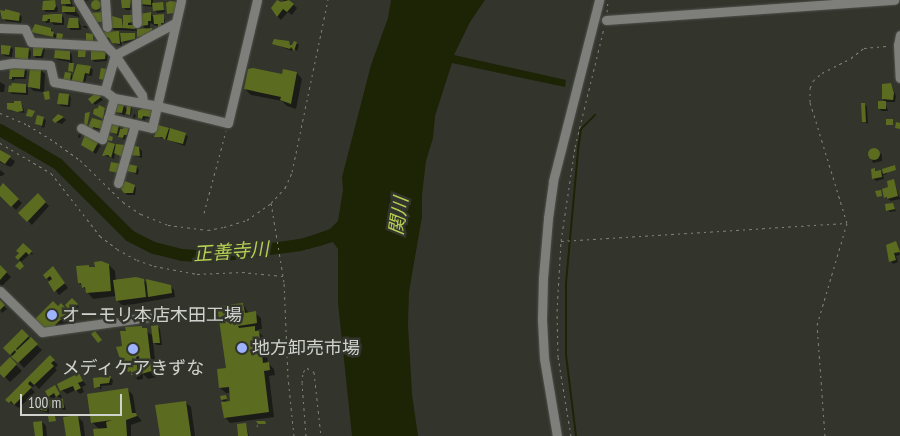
<!DOCTYPE html>
<meta charset="utf-8">
<style>
body{margin:0}
#map{position:relative;width:900px;height:436px;overflow:hidden;background:#33352d;font-family:"PT Sans Narrow","Noto Sans JP",sans-serif}
div>[style]{position:absolute}
.water>*{inset:0;background:#1d2305}
.shadow>*{inset:0;background:#0007}
.round{border-radius:50%}
.stream>*{height:2px;margin:-1px;padding:0 1px;transform-origin:1px;border-radius:1px;background:#1d2305}
.river>*{height:12px;margin:-6px;padding:0 6px;transform-origin:6px;border-radius:6px;background:#1d2305}
.building>*{inset:0;background:#5b6b20}
.path>*{height:1px;margin-top:-0.5px;transform-origin:0;background:repeating-linear-gradient(90deg,#80827b 0 2.5px,transparent 0 6.5px)}
.roads{filter:drop-shadow(0 0 1px #4f514a) drop-shadow(0 0 1px #4f514a)}
.minor>*{height:9px;margin:-4.5px;padding:0 4.5px;transform-origin:4.5px;border-radius:4.5px;background:#7e7f7b}
.dots>*{width:14px;height:14px;translate:-50% -50%;box-sizing:border-box;border:2px solid #33352d;border-radius:50%}
span{translate:-50% -50%;white-space:nowrap;text-align:center;line-height:1.15;-webkit-text-stroke:5px #33352d;paint-order:stroke}
.poi-label{font-size:18px;color:#d0d2cd}
.left{translate:0 -50%;text-align:left}
.water-label{font-size:19px;color:#b5d151;font-style:italic}
.scale{position:absolute;left:20px;top:394px;width:102px;height:22px;box-sizing:border-box;border:2px solid #d0d2cd;border-top:0;padding-left:6px;font-size:15px;line-height:18px;white-space:nowrap;color:#d0d2cd;-webkit-text-stroke:4px #33352d;paint-order:stroke}
</style>
<div id="map">
<div class="water">
<div style="clip-path:polygon(391px 0,485px 0,470px 22px,454px 55px,566px 80px,565px 87px,452px 63px,435px 116px,433px 138px,426px 161px,422px 195px,422px 217px,409px 292px,408px 325px,412px 394px,418px 436px,352px 436px,338px 303px,338px 249px,333px 242px,308px 249px,305px 238px,330px 229px,338px 221px,343px 190px,342px 177px,371px 65px,388px 18px)"></div>
</div>
<div class="shadow">
<div style="clip-path:polygon(54px 0,58px 9px,57px 12px,46px 12px,43px 9px)"></div>
<div style="clip-path:polygon(63px 0,71px 0,73px 8px,80px 17px,66px 14px,63px 11px,67px 8px)"></div>
<div style="clip-path:polygon(82px 0,89px 0,86px 1px,89px 8px,85px 7px,85px 1px)"></div>
<div style="clip-path:polygon(123px 0,134px 0,132px 10px,126px 10px,123px 7px)"></div>
<div style="clip-path:polygon(140px 0,153px 0,153px 4px,162px 3px,165px 12px,157px 13px,154px 7px,143px 6px)"></div>
<div style="clip-path:polygon(284px 0,289px 0,297px 8px,292px 15px,288px 12px,281px 20px,275px 14px)"></div>
<div class="round" style="left:92px;top:1px;width:10px;height:10px"></div>
<div style="clip-path:polygon(150px 13px,154px 18px,163px 15px,166px 25px,157px 26px,150px 23px,150px 30px,154px 32px,141px 39px,138px 31px,114px 30px,112px 28px,113px 18px,124px 20px,132px 16px,135px 24px,133px 25px,137px 30px,147px 30px,142px 25px)"></div>
<div style="clip-path:polygon(20px 15px,22px 17px,21px 23px,6px 21px,3px 18px)"></div>
<div style="clip-path:polygon(44px 16px,62px 16px,64px 18px,64px 25px,54px 25px,50px 21px,49px 23px,46px 23px)"></div>
<div style="clip-path:polygon(70px 19px,79px 21px,81px 26px,87px 26px,88px 29px,81px 26px,81px 30px,71px 30px,68px 27px)"></div>
<div style="clip-path:polygon(51px 29px,57px 37px,62px 35px,63px 40px,32px 31px)"></div>
<div style="clip-path:polygon(106px 33px,134px 34px,137px 42px,124px 43px,121px 40px,122px 46px,113px 43px,107px 38px)"></div>
<div style="clip-path:polygon(288px 42px,292px 46px,296px 43px,299px 45px,297px 51px,293px 48px,292px 51px,274px 44px)"></div>
<div style="clip-path:polygon(11px 47px,13px 49px,12px 57px,5px 56px,2px 54px)"></div>
<div style="clip-path:polygon(43px 47px,45px 49px,43px 58px,36px 58px,34px 55px)"></div>
<div style="clip-path:polygon(28px 49px,31px 52px,30px 62px,16px 57px)"></div>
<div style="clip-path:polygon(92px 50px,105px 51px,108px 54px,107px 61px,95px 62px,92px 60px)"></div>
<div style="clip-path:polygon(70px 52px,72px 55px,73px 72px,69px 71px,70px 62px,58px 60px,56px 58px)"></div>
<div style="clip-path:polygon(90px 67px,93px 70px,92px 76px,87px 75px,85px 84px,67px 83px,71px 74px,73px 79px)"></div>
<div style="clip-path:polygon(11px 68px,24px 69px,27px 71px,26px 79px,15px 79px,13px 81px,11px 79px)"></div>
<div style="clip-path:polygon(41px 70px,45px 74px,44px 92px,34px 91px,29px 87px)"></div>
<div style="clip-path:polygon(297px 73px,302px 79px,296px 109px,287px 106px,282px 101px,251px 95px,245px 89px,283px 75px)"></div>
<div style="clip-path:polygon(0 82px,5px 85px,4px 92px,0 92px)"></div>
<div style="clip-path:polygon(891px 84px,896px 96px,895px 102px,885px 102px,883px 99px)"></div>
<div style="clip-path:polygon(26px 85px,28px 88px,28px 95px,12px 94px,10px 92px,13px 87px)"></div>
<div style="clip-path:polygon(97px 93px,103px 100px,95px 105px,90px 99px)"></div>
<div style="clip-path:polygon(69px 95px,71px 98px,70px 107px,61px 106px,59px 103px)"></div>
<div style="clip-path:polygon(21px 102px,25px 113px,11px 111px,8px 108px)"></div>
<div style="clip-path:polygon(885px 102px,888px 111px,882px 111px,879px 109px)"></div>
<div style="clip-path:polygon(864px 104px,867px 107px,868px 124px,863px 121px)"></div>
<div style="clip-path:polygon(124px 106px,128px 110px,132px 107px,131px 115px,125px 112px,125px 115px,114px 112px)"></div>
<div style="clip-path:polygon(105px 109px,107px 111px,105px 120px,94px 114px)"></div>
<div style="clip-path:polygon(145px 110px,153px 119px,145px 118px,145px 121px,139px 118px)"></div>
<div style="clip-path:polygon(134px 114px,136px 115px,134px 121px,132px 120px)"></div>
<div style="clip-path:polygon(62px 116px,66px 120px,62px 124px,56px 122px)"></div>
<div style="clip-path:polygon(44px 118px,46px 121px,44px 128px,36px 124px)"></div>
<div style="clip-path:polygon(92px 120px,103px 131px,95px 129px,95px 133px,91px 132px)"></div>
<div style="clip-path:polygon(119px 126px,121px 130px,128px 128px,131px 130px,129px 137px,126px 137px,125px 140px,112px 132px)"></div>
<div style="clip-path:polygon(168px 129px,188px 136px,185px 146px,156px 136px)"></div>
<div style="clip-path:polygon(79px 133px,82px 134px,80px 138px,78px 137px)"></div>
<div style="clip-path:polygon(98px 142px,101px 145px,96px 154px,86px 147px)"></div>
<div style="clip-path:polygon(114px 145px,117px 147px,125px 159px,115px 153px,114px 159px,103px 155px)"></div>
<div style="clip-path:polygon(139px 148px,142px 151px,142px 158px,131px 154px)"></div>
<div style="clip-path:polygon(876px 150px,882px 155px,882px 161px,873px 163px,869px 151px)"></div>
<div style="clip-path:polygon(0 152px,15px 161px,13px 165px,10px 167px,0 162px)"></div>
<div style="clip-path:polygon(895px 166px,896px 170px,886px 172px,887px 174px,883px 175px,884px 179px,876px 181px,873px 178px,872px 170px,881px 171px,884px 174px,883px 170px)"></div>
<div style="clip-path:polygon(137px 167px,139px 170px,138px 175px,128px 170px)"></div>
<div style="clip-path:polygon(0 170px,5px 174px,2px 176px,0 176px)"></div>
<div style="clip-path:polygon(894px 181px,900px 199px,891px 201px,885px 197px)"></div>
<div style="clip-path:polygon(3px 185px,22px 203px,16px 210px,0 194px,0 188px)"></div>
<div style="clip-path:polygon(134px 186px,136px 188px,135px 195px,127px 195px,125px 192px)"></div>
<div style="clip-path:polygon(38px 195px,49px 206px,32px 225px,20px 213px)"></div>
<div style="clip-path:polygon(893px 204px,896px 211px,890px 212px,887px 210px)"></div>
<div style="clip-path:polygon(896px 243px,900px 255px,896px 256px,898px 262px,893px 264px,891px 261px)"></div>
<div style="clip-path:polygon(23px 245px,34px 255px,30px 254px,21px 262px,17px 257px)"></div>
<div style="clip-path:polygon(109px 265px,115px 271px,116px 281px,143px 280px,148px 284px,170px 286px,174px 290px,175px 297px,123px 306px,117px 300px,116px 296px,93px 299px,80px 283px,88px 266px,91px 268px)"></div>
<div style="clip-path:polygon(0 266px,11px 277px,2px 286px,0 284px)"></div>
<div style="clip-path:polygon(53px 268px,68px 288px,59px 295px,47px 278px)"></div>
<div style="clip-path:polygon(72px 300px,79px 307px,78px 309px,75px 306px,71px 310px,66px 306px)"></div>
<div style="clip-path:polygon(0 302px,7px 309px,2px 313px,0 310px)"></div>
<div style="clip-path:polygon(243px 304px,249px 314px,255px 313px,261px 318px,262px 329px,256px 330px,264px 337px,268px 363px,274px 369px,275px 375px,269px 376px,274px 417px,230px 423px,225px 417px,225px 403px,222px 400px,226px 396px,227px 402px,232px 402px,231px 393px,226px 393px,220px 388px,227px 369px)"></div>
<div style="clip-path:polygon(61px 305px,72px 317px,58px 333px,52px 334px)"></div>
<div style="clip-path:polygon(141px 327px,153px 336px,158px 327px,160px 329px,162px 345px,157px 345px,153px 342px,157px 377px,148px 379px,143px 374px,143px 379px,138px 380px,122px 361px,124px 347px)"></div>
<div style="clip-path:polygon(22px 331px,42px 350px,24px 368px,5px 348px)"></div>
<div style="clip-path:polygon(50px 357px,58px 365px,55px 368px,57px 370px,39px 389px,35px 385px,31px 388px,35px 392px,19px 408px,11px 403px,7px 400px)"></div>
<div style="clip-path:polygon(10px 359px,22px 371px,10px 382px,0 372px,0 369px)"></div>
<div style="clip-path:polygon(79px 375px,86px 385px,82px 387px,84px 392px,80px 394px,76px 390px,67px 394px,62px 390px)"></div>
<div style="clip-path:polygon(110px 378px,113px 380px,112px 385px,101px 386px,102px 389px,95px 387px,94px 379px)"></div>
<div style="clip-path:polygon(55px 387px,62px 397px,60px 398px,57px 396px,52px 399px,49px 396px)"></div>
<div style="clip-path:polygon(128px 390px,133px 395px,136px 414px,142px 421px,131px 425px,131px 436px,96px 436px,100px 430px,92px 422px)"></div>
<div style="clip-path:polygon(63px 400px,66px 410px,53px 409px,51px 406px)"></div>
<div style="clip-path:polygon(185px 402px,191px 407px,195px 436px,161px 436px)"></div>
<div style="clip-path:polygon(47px 403px,49px 405px,49px 413px,35px 409px,35px 404px)"></div>
<div style="clip-path:polygon(78px 417px,83px 422px,85px 436px,67px 436px)"></div>
<div style="clip-path:polygon(42px 422px,46px 426px,47px 436px,36px 436px)"></div>
<div style="clip-path:polygon(246px 425px,249px 436px,240px 436px)"></div>
</div>
<div class="stream">
<div style="left:576px;top:436px;width:82px;rotate:-97deg"></div>
<div style="left:566px;top:355px;width:72px;rotate:-90deg"></div>
<div style="left:566px;top:283px;width:134px;rotate:-84.8deg"></div>
<div style="left:578px;top:150px;width:21px;rotate:-82deg"></div>
<div style="left:581px;top:129px;width:20px;rotate:-45deg"></div>
</div>
<div class="river">
<div style="left:0;top:130px;width:67px;rotate:30.4deg"></div>
<div style="left:58px;top:164px;width:102px;rotate:45deg"></div>
<div style="left:130px;top:236px;width:27px;rotate:27deg"></div>
<div style="left:154px;top:248px;width:29px;rotate:14deg"></div>
<div style="left:182px;top:255px;width:29px;rotate:4deg"></div>
<div style="left:211px;top:257px;width:90px;rotate:-7.7deg"></div>
<div style="left:300px;top:245px;width:24px;rotate:-15deg"></div>
</div>
<div class="building">
<div style="clip-path:polygon(55px 0,56px 6px,54px 10px,42px 10px,43px 1px)"></div>
<div style="clip-path:polygon(61px 0,70px 0,71px 4px,61px 4px)"></div>
<div style="clip-path:polygon(121px 0,131px 0,130px 8px,122px 8px)"></div>
<div style="clip-path:polygon(139px 0,151px 0,151px 5px,139px 4px)"></div>
<div style="clip-path:polygon(277px 0,281px 2px,289px 0,294px 4px,287px 12px,283px 9px,277px 17px,271px 8px)"></div>
<div class="round" style="left:91px;top:0;width:10px;height:10px"></div>
<div style="clip-path:polygon(170px 1px,177px 2px,174px 13px,167px 14px,166px 3px)"></div>
<div style="clip-path:polygon(163px 2px,164px 10px,153px 11px,152px 3px)"></div>
<div style="clip-path:polygon(62px 6px,75px 7px,75px 12px,62px 12px)"></div>
<div style="clip-path:polygon(5px 9px,20px 13px,19px 21px,2px 19px,0 10px,5px 11px)"></div>
<div style="clip-path:polygon(104px 12px,105px 21px,101px 22px,97px 22px,89px 13px)"></div>
<div style="clip-path:polygon(151px 12px,151px 21px,148px 21px,148px 25px,141px 26px,140px 14px)"></div>
<div style="clip-path:polygon(54px 14px,62px 14px,62px 23px,50px 22px,50px 19px,48px 19px,47px 21px,42px 21px,43px 15px)"></div>
<div style="clip-path:polygon(164px 14px,164px 23px,161px 23px,162px 28px,158px 28px,158px 24px,154px 24px,153px 15px)"></div>
<div style="clip-path:polygon(123px 15px,133px 15px,133px 22px,128px 23px,128px 25px,135px 25px,135px 29px,123px 28px)"></div>
<div style="clip-path:polygon(112px 16px,122px 19px,123px 28px,110px 28px)"></div>
<div style="clip-path:polygon(69px 18px,78px 18px,79px 28px,67px 28px)"></div>
<div style="clip-path:polygon(35px 24px,51px 28px,51px 31px,54px 32px,53px 37px,31px 32px)"></div>
<div style="clip-path:polygon(152px 28px,152px 34px,137px 37px,137px 29px)"></div>
<div style="clip-path:polygon(119px 31px,120px 44px,112px 43px,109px 38px,105px 37px,104px 32px)"></div>
<div style="clip-path:polygon(57px 33px,63px 34px,62px 40px,56px 39px)"></div>
<div style="clip-path:polygon(86px 33px,93px 34px,93px 42px,86px 42px)"></div>
<div style="clip-path:polygon(120px 33px,135px 33px,135px 39px,121px 42px)"></div>
<div style="clip-path:polygon(274px 39px,289px 41px,290px 45px,292px 45px,294px 41px,297px 42px,294px 51px,291px 47px,290px 49px,272px 44px)"></div>
<div style="clip-path:polygon(1px 45px,11px 46px,9px 55px,1px 54px)"></div>
<div style="clip-path:polygon(33px 46px,44px 46px,41px 56px,33px 56px)"></div>
<div style="clip-path:polygon(15px 47px,29px 48px,28px 60px,15px 58px)"></div>
<div style="clip-path:polygon(91px 49px,106px 50px,105px 59px,91px 60px)"></div>
<div style="clip-path:polygon(55px 50px,70px 51px,70px 60px,54px 58px)"></div>
<div style="clip-path:polygon(78px 50px,86px 50px,85px 57px,78px 57px)"></div>
<div style="clip-path:polygon(69px 63px,74px 63px,73px 72px,68px 71px)"></div>
<div style="clip-path:polygon(77px 64px,91px 66px,89px 74px,85px 73px,83px 82px,71px 82px)"></div>
<div style="clip-path:polygon(10px 67px,25px 68px,24px 77px,12px 77px,12px 79px,9px 79px)"></div>
<div style="clip-path:polygon(30px 68px,41px 69px,40px 89px,28px 87px)"></div>
<div style="clip-path:polygon(101px 68px,107px 69px,105px 80px,99px 79px)"></div>
<div style="clip-path:polygon(253px 68px,282px 74px,283px 69px,297px 72px,291px 104px,280px 100px,281px 97px,244px 89px,248px 69px)"></div>
<div style="clip-path:polygon(65px 72px,71px 73px,70px 82px,63px 81px)"></div>
<div style="clip-path:polygon(12px 83px,26px 84px,26px 93px,8px 92px,9px 85px,11px 86px)"></div>
<div style="clip-path:polygon(891px 83px,894px 93px,893px 100px,882px 99px,882px 84px)"></div>
<div style="clip-path:polygon(49px 91px,50px 99px,45px 100px,43px 92px)"></div>
<div style="clip-path:polygon(97px 92px,101px 97px,92px 104px,88px 99px)"></div>
<div style="clip-path:polygon(59px 93px,69px 94px,68px 105px,57px 104px)"></div>
<div style="clip-path:polygon(14px 101px,21px 101px,23px 111px,17px 112px,7px 109px,7px 103px,14px 103px)"></div>
<div style="clip-path:polygon(878px 101px,886px 101px,886px 109px,878px 109px)"></div>
<div style="clip-path:polygon(115px 103px,124px 105px,122px 113px,113px 112px)"></div>
<div style="clip-path:polygon(861px 103px,865px 103px,866px 122px,862px 122px)"></div>
<div style="clip-path:polygon(127px 104px,131px 105px,130px 115px,126px 114px)"></div>
<div style="clip-path:polygon(99px 105px,105px 108px,103px 119px,93px 114px,94px 109px,98px 108px)"></div>
<div style="clip-path:polygon(144px 107px,152px 110px,150px 117px,143px 116px,142px 119px,138px 118px,138px 111px)"></div>
<div style="clip-path:polygon(28px 109px,35px 111px,32px 117px,26px 116px)"></div>
<div style="clip-path:polygon(90px 112px,87px 126px,84px 125px,85px 113px)"></div>
<div style="clip-path:polygon(58px 114px,64px 117px,55px 123px,52px 120px)"></div>
<div style="clip-path:polygon(37px 115px,44px 117px,42px 126px,35px 124px)"></div>
<div style="clip-path:polygon(92px 118px,103px 121px,101px 129px,93px 127px,92px 131px,87px 130px)"></div>
<div style="clip-path:polygon(886px 119px,893px 119px,893px 125px,886px 125px)"></div>
<div style="clip-path:polygon(896px 122px,900px 123px,900px 129px,895px 128px)"></div>
<div style="clip-path:polygon(110px 123px,119px 125px,117px 134px,109px 132px)"></div>
<div style="clip-path:polygon(158px 125px,169px 128px,165px 140px,162px 137px,154px 137px)"></div>
<div style="clip-path:polygon(124px 126px,129px 127px,127px 135px,124px 135px,123px 138px,118px 137px,120px 129px,123px 129px)"></div>
<div style="clip-path:polygon(170px 128px,186px 133px,183px 144px,167px 140px)"></div>
<div style="clip-path:polygon(85px 135px,99px 141px,93px 152px,81px 145px)"></div>
<div style="clip-path:polygon(108px 135px,113px 137px,112px 141px,106px 140px)"></div>
<div style="clip-path:polygon(108px 142px,115px 144px,111px 158px,108px 155px,102px 156px)"></div>
<div style="clip-path:polygon(116px 144px,125px 145px,122px 157px,114px 153px)"></div>
<div style="clip-path:polygon(131px 145px,139px 147px,140px 156px,129px 155px)"></div>
<div class="round" style="left:868px;top:148px;width:12px;height:12px"></div>
<div style="clip-path:polygon(0 150px,11px 156px,5px 164px,0 161px)"></div>
<div style="clip-path:polygon(111px 162px,121px 164px,118px 173px,109px 171px)"></div>
<div style="clip-path:polygon(128px 164px,137px 166px,136px 173px,126px 171px)"></div>
<div style="clip-path:polygon(895px 165px,896px 170px,883px 174px,882px 169px)"></div>
<div style="clip-path:polygon(875px 168px,875px 171px,881px 170px,882px 177px,872px 179px,871px 169px)"></div>
<div style="clip-path:polygon(894px 179px,898px 196px,887px 199px,887px 197px,884px 198px,882px 189px,888px 187px,887px 181px)"></div>
<div style="clip-path:polygon(125px 181px,135px 185px,133px 193px,124px 193px,121px 189px)"></div>
<div style="clip-path:polygon(3px 183px,19px 199px,11px 207px,0 196px,0 187px)"></div>
<div style="clip-path:polygon(881px 190px,882px 196px,877px 197px,875px 191px)"></div>
<div style="clip-path:polygon(38px 193px,46px 202px,27px 222px,18px 213px)"></div>
<div style="clip-path:polygon(893px 203px,895px 209px,886px 211px,885px 204px)"></div>
<div style="clip-path:polygon(896px 241px,900px 252px,894px 253px,896px 260px,889px 262px,886px 245px)"></div>
<div style="clip-path:polygon(23px 243px,32px 251px,29px 255px,26px 252px,18px 260px,15px 257px,19px 253px,16px 251px)"></div>
<div style="clip-path:polygon(20px 261px,24px 266px,20px 270px,15px 266px)"></div>
<div style="clip-path:polygon(101px 261px,109px 264px,111px 291px,86px 293px,85px 287px,82px 288px,81px 283px,78px 283px,76px 266px,89px 265px,89px 267px,95px 267px,94px 262px)"></div>
<div style="clip-path:polygon(0 265px,7px 272px,0 280px)"></div>
<div style="clip-path:polygon(53px 266px,65px 283px,54px 292px,48px 282px,52px 279px,50px 276px,46px 279px,43px 275px)"></div>
<div style="clip-path:polygon(136px 277px,144px 279px,146px 297px,116px 301px,113px 280px)"></div>
<div style="clip-path:polygon(146px 279px,171px 285px,172px 293px,148px 297px)"></div>
<div style="clip-path:polygon(72px 298px,78px 304px,74px 308px,72px 305px,68px 309px,65px 305px)"></div>
<div style="clip-path:polygon(0 300px,5px 305px,0 310px)"></div>
<div style="clip-path:polygon(53px 301px,58px 306px,61px 303px,69px 312px,55px 325px,57px 327px,47px 331px,35px 319px)"></div>
<div style="clip-path:polygon(243px 303px,245px 313px,256px 311px,257px 323px,238px 326px,239px 328px,255px 326px,255px 331px,259px 331px,263px 363px,269px 362px,270px 370px,264px 371px,269px 412px,224px 418px,221px 402px,230px 401px,229px 387px,219px 388px,217px 369px,226px 368px,217px 306px)"></div>
<div style="clip-path:polygon(158px 325px,160px 343px,153px 343px,151px 326px)"></div>
<div style="clip-path:polygon(142px 326px,142px 328px,147px 328px,152px 371px,141px 374px,139px 356px,136px 357px,138px 374px,131px 375px,131px 371px,128px 372px,123px 362px,121px 362px,116px 347px,122px 346px,120px 331px,126px 331px,125px 327px)"></div>
<div style="clip-path:polygon(22px 329px,29px 336px,16px 349px,17px 350px,31px 337px,38px 344px,18px 363px,11px 357px,16px 352px,15px 350px,10px 355px,3px 348px)"></div>
<div style="clip-path:polygon(95px 331px,102px 340px,98px 343px,91px 334px)"></div>
<div style="clip-path:polygon(50px 355px,55px 360px,51px 363px,54px 366px,34px 385px,30px 381px,28px 384px,32px 387px,14px 405px,11px 401px,9px 403px,5px 400px)"></div>
<div style="clip-path:polygon(10px 357px,17px 364px,4px 378px,0 374px,0 367px)"></div>
<div style="clip-path:polygon(79px 373px,83px 381px,78px 383px,81px 388px,75px 391px,73px 386px,60px 391px,57px 384px)"></div>
<div style="clip-path:polygon(111px 376px,109px 383px,100px 384px,100px 387px,94px 388px,93px 378px)"></div>
<div style="clip-path:polygon(55px 385px,60px 394px,56px 397px,54px 393px,48px 397px,45px 391px)"></div>
<div style="clip-path:polygon(128px 388px,132px 413px,136px 413px,137px 416px,126px 420px,127px 436px,94px 436px,93px 429px,107px 428px,106px 422px,112px 420px,91px 423px,87px 394px)"></div>
<div style="clip-path:polygon(226px 395px,227px 399px,221px 400px,220px 396px)"></div>
<div style="clip-path:polygon(63px 399px,64px 408px,50px 407px,49px 400px)"></div>
<div style="clip-path:polygon(45px 401px,47px 411px,34px 409px,33px 402px)"></div>
<div style="clip-path:polygon(186px 401px,191px 436px,160px 436px,155px 405px)"></div>
<div style="clip-path:polygon(78px 415px,81px 436px,66px 436px,63px 417px)"></div>
<div style="clip-path:polygon(48px 416px,55px 416px,56px 421px,49px 422px)"></div>
<div style="clip-path:polygon(42px 421px,43px 436px,35px 436px,33px 422px)"></div>
<div style="clip-path:polygon(256px 421px,265px 421px,266px 424px,258px 424px,258px 427px,256px 427px,258px 424px)"></div>
<div style="clip-path:polygon(246px 423px,248px 436px,238px 436px,237px 424px)"></div>
</div>
<div class="path">
<div style="left:607px;top:12px;width:12px;rotate:-85deg"></div>
<div style="left:0;top:113px;width:30px;rotate:23deg"></div>
<div style="left:28px;top:125px;width:32px;rotate:32deg"></div>
<div style="left:55px;top:142px;width:31px;rotate:36deg"></div>
<div style="left:80px;top:160px;width:60px;rotate:44.3deg"></div>
<div style="left:123px;top:202px;width:22px;rotate:34deg"></div>
<div style="left:141px;top:214px;width:29px;rotate:22deg"></div>
<div style="left:168px;top:225px;width:40px;rotate:7.1deg"></div>
<div style="left:208px;top:230px;width:16px;rotate:-11deg"></div>
<div style="left:224px;top:227px;width:24px;rotate:-17deg"></div>
<div style="left:247px;top:220px;width:29px;rotate:-35deg"></div>
<div style="left:0;top:143px;width:59px;rotate:30.5deg"></div>
<div style="left:51px;top:173px;width:80px;rotate:52.1deg"></div>
<div style="left:100px;top:236px;width:21px;rotate:37deg"></div>
<div style="left:117px;top:249px;width:23px;rotate:29deg"></div>
<div style="left:137px;top:260px;width:18px;rotate:19deg"></div>
<div style="left:154px;top:266px;width:44px;rotate:10.5deg"></div>
<div style="left:197px;top:274px;width:45px;rotate:-2.5deg"></div>
<div style="left:242px;top:272px;width:41px;rotate:5.6deg"></div>
<div style="left:204px;top:213px;width:85px;rotate:-75deg"></div>
<div style="left:561px;top:241px;width:286px;rotate:-3.6deg"></div>
<div style="left:294px;top:436px;width:59px;rotate:-95.8deg"></div>
<div style="left:288px;top:377px;width:95px;rotate:-92.4deg"></div>
<div style="left:284px;top:282px;width:80px;rotate:-99.3deg"></div>
<div style="left:271px;top:203px;width:21px;rotate:-47deg"></div>
<div style="left:285px;top:188px;width:17px;rotate:-66deg"></div>
<div style="left:292px;top:172px;width:176px;rotate:-78.2deg"></div>
<div style="left:306px;top:436px;width:53px;rotate:-94.3deg"></div>
<div style="left:302px;top:383px;width:11px;rotate:-85deg"></div>
<div style="left:303px;top:372px;width:6px;rotate:-45deg"></div>
<div style="left:307px;top:368px;width:8px;rotate:30deg"></div>
<div style="left:314px;top:372px;width:64px;rotate:83.8deg"></div>
<div style="left:571px;top:436px;width:80px;rotate:-99.3deg"></div>
<div style="left:558px;top:357px;width:46px;rotate:-91.2deg"></div>
<div style="left:557px;top:311px;width:70px;rotate:-86.7deg"></div>
<div style="left:561px;top:241px;width:95px;rotate:-81.5deg"></div>
<div style="left:575px;top:147px;width:122px;rotate:-76.3deg"></div>
<div style="left:825px;top:436px;width:111px;rotate:-94.1deg"></div>
<div style="left:817px;top:325px;width:106px;rotate:-73.6deg"></div>
<div style="left:847px;top:223px;width:127px;rotate:-107deg"></div>
<div style="left:810px;top:102px;width:14px;rotate:-90deg"></div>
<div style="left:810px;top:88px;width:8px;rotate:-67deg"></div>
<div style="left:813px;top:81px;width:12px;rotate:-42deg"></div>
<div style="left:822px;top:73px;width:33px;rotate:-27deg"></div>
<div style="left:851px;top:58px;width:16px;rotate:-38deg"></div>
<div style="left:864px;top:48px;width:25px;rotate:-5deg"></div>
</div>
<div class="roads">
<div class="minor">
<div style="left:78px;top:0;width:54px;rotate:58.7deg"></div>
<div style="left:106px;top:46px;width:13px;rotate:45deg"></div>
<div style="left:115px;top:55px;width:37px;rotate:106deg"></div>
<div style="left:105px;top:91px;width:11px;rotate:38deg"></div>
<div style="left:114px;top:98px;width:45px;rotate:10.3deg"></div>
<div style="left:158px;top:106px;width:72px;rotate:13.7deg"></div>
<div style="left:228px;top:123px;width:126px;rotate:-76.7deg"></div>
<div style="left:105px;top:0;width:27px;rotate:86deg"></div>
<div style="left:136px;top:0;width:23px;rotate:88deg"></div>
<div style="left:606px;top:20px;width:289px;rotate:-4deg"></div>
<div style="left:0;top:28px;width:25px;rotate:2deg"></div>
<div style="left:25px;top:29px;width:14px;rotate:65deg"></div>
<div style="left:31px;top:42px;width:75px;rotate:3.1deg"></div>
<div style="left:900px;top:35px;width:10px;rotate:101deg"></div>
<div style="left:898px;top:45px;width:33px;rotate:87deg"></div>
<div style="left:0;top:65px;width:13px;rotate:-9deg"></div>
<div style="left:13px;top:63px;width:37px;rotate:3deg"></div>
<div style="left:50px;top:65px;width:17px;rotate:77deg"></div>
<div style="left:54px;top:82px;width:52px;rotate:10deg"></div>
<div style="left:143px;top:102px;width:7px;rotate:-98deg"></div>
<div style="left:142px;top:95px;width:48px;rotate:-124deg"></div>
<div style="left:115px;top:55px;width:68px;rotate:-28.1deg"></div>
<div style="left:108px;top:118px;width:45px;rotate:12.8deg"></div>
<div style="left:152px;top:128px;width:131px;rotate:-77.2deg"></div>
<div style="left:81px;top:128px;width:24px;rotate:28deg"></div>
<div style="left:102px;top:139px;width:43px;rotate:-73.7deg"></div>
<div style="left:118px;top:183px;width:61px;rotate:-73.9deg"></div>
<div style="left:0;top:291px;width:59px;rotate:44.3deg"></div>
<div style="left:42px;top:332px;width:108px;rotate:-8deg"></div>
<div style="left:557px;top:436px;width:79px;rotate:-99.5deg"></div>
<div style="left:544px;top:358px;width:39px;rotate:-93deg"></div>
<div style="left:542px;top:319px;width:41px;rotate:-88.6deg"></div>
<div style="left:543px;top:278px;width:60px;rotate:-85.2deg"></div>
<div style="left:548px;top:218px;width:37px;rotate:-82deg"></div>
<div style="left:553px;top:181px;width:187px;rotate:-75.7deg"></div>
</div>
</div>
<div class="dots">
<div style="left:52px;top:315px;background:#9db4fd"></div>
<div style="left:242px;top:348px;background:#9db4fd"></div>
<div style="left:133px;top:349px;background:#9db4fd"></div>
</div>
<div class="poi-label">
<span class="left" style="left:62px;top:315px">オーモリ本店木田工場</span>
<span class="left" style="left:252px;top:348px">地方卸売市場</span>
<span style="left:133px;top:368px">メディケアきずな</span>
</div>
<div class="water-label">
<span style="left:399px;top:216px;rotate:-82deg">関川</span>
<span style="left:231px;top:252px;rotate:-4deg">正善寺川</span>
</div>
<div class="scale">100 m</div>
</div>
